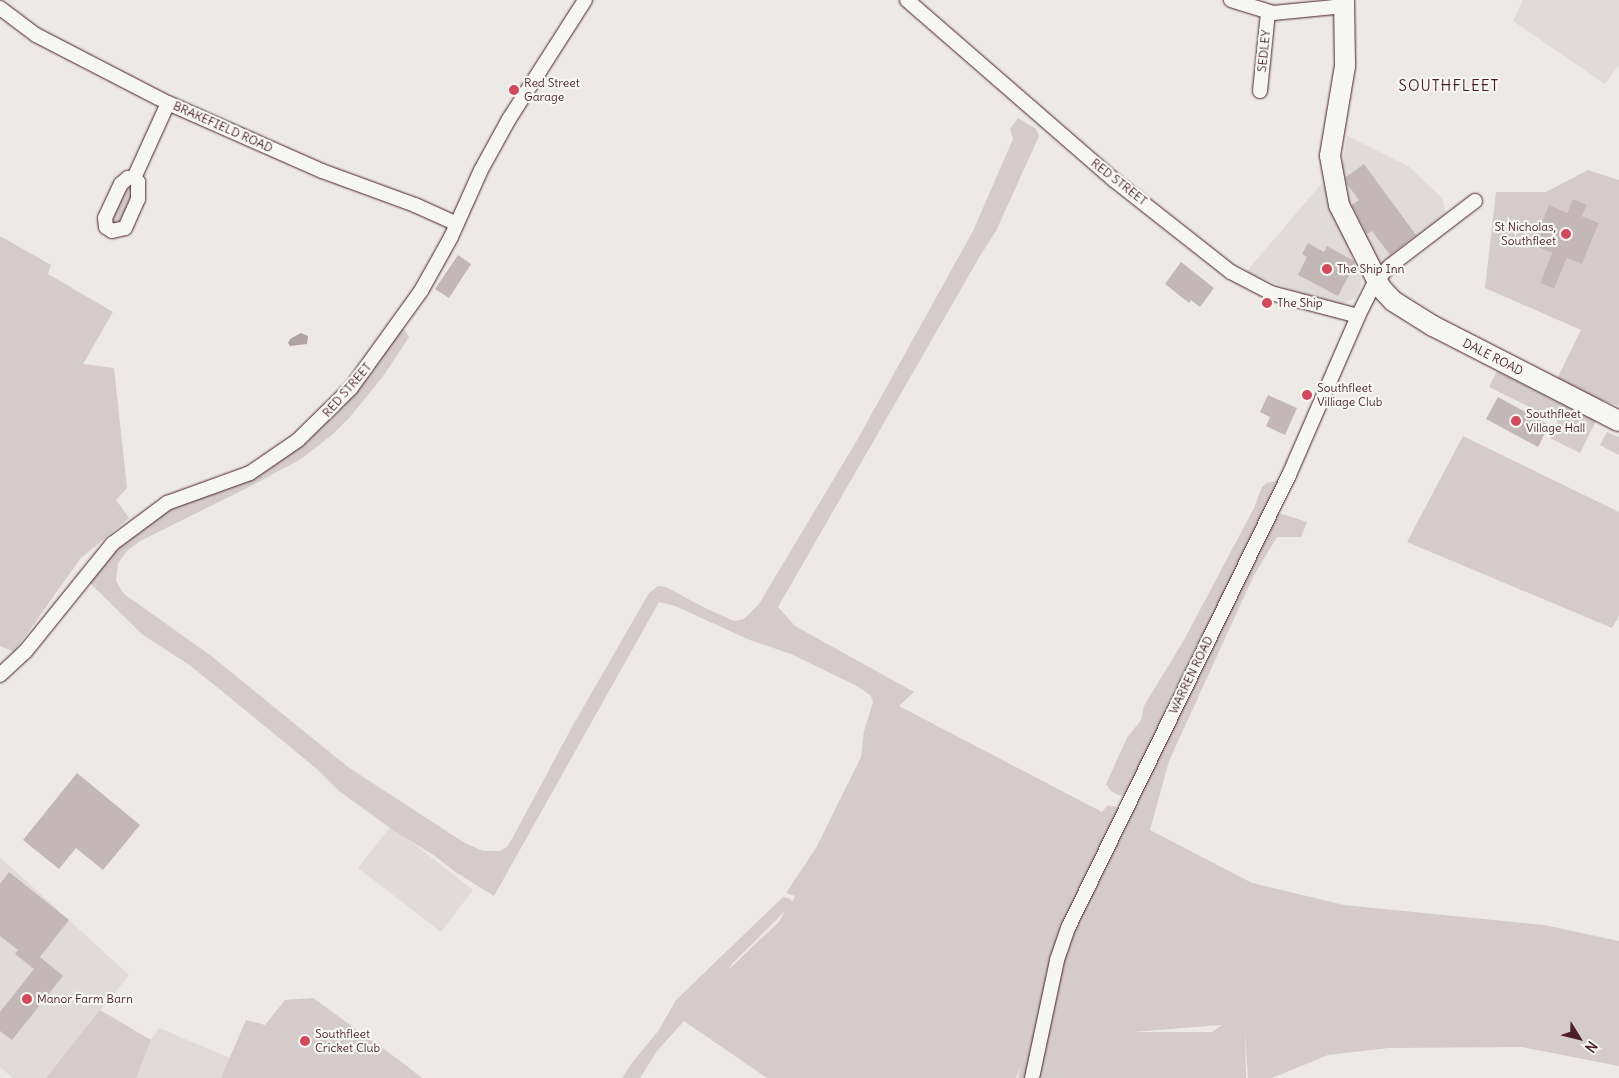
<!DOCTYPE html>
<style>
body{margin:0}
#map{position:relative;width:1619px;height:1078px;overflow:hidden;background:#ece9e6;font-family:Delius,sans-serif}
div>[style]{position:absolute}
.built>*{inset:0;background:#e0dad8}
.green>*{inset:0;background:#d4cbca}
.water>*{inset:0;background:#b1a2a3}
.building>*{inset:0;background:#c4b7b7}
.roads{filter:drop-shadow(0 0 1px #4a1f2b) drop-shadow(0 0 1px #4a1f2b)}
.street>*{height:14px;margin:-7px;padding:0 7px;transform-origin:7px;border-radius:7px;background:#f6f6f2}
.secondary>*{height:20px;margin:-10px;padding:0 10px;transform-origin:10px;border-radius:10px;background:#f6f6f2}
.dots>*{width:14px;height:14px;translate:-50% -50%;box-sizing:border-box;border:2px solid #f6f6f2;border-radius:50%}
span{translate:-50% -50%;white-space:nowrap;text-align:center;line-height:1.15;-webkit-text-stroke:4.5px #f6f6f2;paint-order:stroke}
.street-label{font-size:12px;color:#4a1f2b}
.poi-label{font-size:12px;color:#4a1f2b}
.left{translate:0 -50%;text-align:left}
.right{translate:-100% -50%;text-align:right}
.quarter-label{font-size:15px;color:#4a1f2b;letter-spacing:1px}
.north{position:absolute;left:1554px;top:1013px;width:50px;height:50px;-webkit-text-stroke:4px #f6f6f2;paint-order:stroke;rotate:126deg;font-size:14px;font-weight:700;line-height:20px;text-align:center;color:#4a1f2b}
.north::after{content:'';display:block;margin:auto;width:18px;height:22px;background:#4a1f2b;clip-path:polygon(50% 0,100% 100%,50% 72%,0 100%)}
</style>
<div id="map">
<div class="built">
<div style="clip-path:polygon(1523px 0,1619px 0,1619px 65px,1605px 84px,1513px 21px)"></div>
<div style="clip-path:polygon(1347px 136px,1408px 166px,1442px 198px,1446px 213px,1379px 267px,1347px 209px,1340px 179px)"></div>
<div style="clip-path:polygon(1323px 182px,1362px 281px,1357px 297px,1345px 303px,1332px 302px,1294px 291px,1246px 272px)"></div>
<div style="clip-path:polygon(391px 826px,473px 890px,441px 932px,358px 868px)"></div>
<div style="clip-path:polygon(0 857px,129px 975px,46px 1078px,13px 1078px,0 1067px)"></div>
<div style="clip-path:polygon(159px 1028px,230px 1058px,221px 1078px,136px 1078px,151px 1040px)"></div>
</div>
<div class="green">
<div style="clip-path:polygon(evenodd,1018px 118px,1036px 129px,1039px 136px,996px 231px,980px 256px,778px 607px,795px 626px,914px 692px,899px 706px,1102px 812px,1108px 805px,1120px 808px,1059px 941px,1028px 1078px,1018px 1078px,1021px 1065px,1016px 1078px,767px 1078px,684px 1021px,657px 1051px,640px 1078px,622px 1078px,631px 1064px,659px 1030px,676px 1000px,783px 897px,790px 899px,792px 902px,795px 896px,786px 893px,816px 848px,861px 757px,864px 731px,873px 702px,871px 696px,857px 686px,791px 654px,750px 640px,675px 606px,659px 602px,494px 896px,454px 871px,435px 856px,393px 830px,339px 791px,317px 769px,217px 687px,188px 664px,143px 635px,88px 581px,106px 552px,163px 509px,274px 461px,315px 432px,341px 409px,361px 386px,401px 328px,405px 330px,409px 337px,384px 375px,350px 417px,333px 434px,301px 459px,251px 486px,140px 541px,127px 551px,118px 563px,116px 581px,124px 594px,210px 655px,348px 767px,463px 842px,483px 851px,500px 851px,507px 847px,513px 837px,572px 727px,649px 593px,658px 586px,666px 587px,703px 607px,734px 621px,744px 619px,759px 604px,856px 442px,973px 231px,1013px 139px,1010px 129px,1018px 118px,785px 911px,779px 922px,728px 970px,732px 964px,785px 911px)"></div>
<div style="clip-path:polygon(evenodd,1588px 170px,1619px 180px,1619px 406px,1555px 383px,1581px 330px,1485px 288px,1496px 192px,1546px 192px,1588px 170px,1573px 199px,1587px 205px,1582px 216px,1599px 223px,1582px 264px,1567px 258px,1554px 289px,1540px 283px,1552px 253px,1533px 245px,1549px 206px,1567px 213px,1573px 199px)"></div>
<div style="clip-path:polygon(131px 184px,135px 192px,122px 222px,118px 225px,111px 224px,109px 217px,126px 185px)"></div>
<div style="clip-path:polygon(0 236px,51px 265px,48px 274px,113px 312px,83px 364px,114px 368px,127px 488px,116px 500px,129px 518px,80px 559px,14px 652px,0 646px)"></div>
<div style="clip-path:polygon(1497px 371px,1596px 421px,1580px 453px,1550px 438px,1558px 421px,1489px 387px)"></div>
<div style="clip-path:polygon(1607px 432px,1619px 437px,1619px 455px,1600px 445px)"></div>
<div style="clip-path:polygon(1463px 436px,1619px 512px,1619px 616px,1612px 628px,1407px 542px)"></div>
<div style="clip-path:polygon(1282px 479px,1125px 796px,1118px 795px,1110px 790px,1106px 784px,1127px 738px,1141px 720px,1144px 706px,1184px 640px,1254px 508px,1262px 487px,1267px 483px)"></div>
<div style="clip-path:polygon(evenodd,1276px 512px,1307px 522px,1301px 537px,1277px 537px,1253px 577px,1169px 761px,1150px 830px,1252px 883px,1344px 905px,1544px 925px,1619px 941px,1619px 1066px,1522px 1047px,1388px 1048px,1328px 1055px,1272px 1078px,1248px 1078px,1245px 1032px,1246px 1078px,1036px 1078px,1062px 953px,1276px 512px,1222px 1025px,1212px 1032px,1132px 1032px,1221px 1025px,1222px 1025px)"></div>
<div style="clip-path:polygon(313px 998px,399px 1060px,422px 1078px,221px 1078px,246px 1020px,265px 1025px,285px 1000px)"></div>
<div style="clip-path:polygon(100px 1010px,151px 1040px,136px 1078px,46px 1078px)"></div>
</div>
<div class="water">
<div style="clip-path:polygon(301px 333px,308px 336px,307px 344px,290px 346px,288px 343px,290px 339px)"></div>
</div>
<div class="building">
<div style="clip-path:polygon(1364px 164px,1416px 235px,1390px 255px,1372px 231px,1367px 234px,1352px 205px,1359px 200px,1347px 184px,1346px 177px)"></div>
<div style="clip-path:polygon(1573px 199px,1587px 205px,1582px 216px,1599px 223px,1582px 264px,1567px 258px,1554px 289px,1540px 283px,1552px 253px,1533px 245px,1549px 205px,1567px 213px)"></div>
<div style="clip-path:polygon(1308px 243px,1324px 252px,1327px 246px,1354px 261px,1355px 264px,1338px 296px,1298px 275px,1307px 257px,1302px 254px)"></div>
<div style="clip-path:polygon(458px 255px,471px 264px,449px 298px,435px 289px)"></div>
<div style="clip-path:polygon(1181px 262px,1214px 288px,1200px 307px,1191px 300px,1189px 303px,1165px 284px)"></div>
<div style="clip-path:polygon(1268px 395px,1297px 408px,1285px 435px,1266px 426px,1270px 417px,1260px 412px)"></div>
<div style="clip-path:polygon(1498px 397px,1549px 425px,1538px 447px,1486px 419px)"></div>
<div style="clip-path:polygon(77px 773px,140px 825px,103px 870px,76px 848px,59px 869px,23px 840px)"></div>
<div style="clip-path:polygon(9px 872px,69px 920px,40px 957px,63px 976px,12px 1040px,0 1031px,0 1012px,34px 969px,15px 954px,18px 950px,0 936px,0 884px)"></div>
</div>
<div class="roads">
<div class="street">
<div style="left:907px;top:0;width:274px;rotate:41deg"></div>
<div style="left:1114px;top:180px;width:149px;rotate:38.2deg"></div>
<div style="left:1231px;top:272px;width:45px;rotate:27.7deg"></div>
<div style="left:1271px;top:293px;width:90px;rotate:14.8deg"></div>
<div style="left:1231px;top:0;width:44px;rotate:17.2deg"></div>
<div style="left:1273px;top:13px;width:72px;rotate:-5.6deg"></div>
<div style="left:0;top:8px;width:45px;rotate:36.9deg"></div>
<div style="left:36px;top:35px;width:148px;rotate:27.3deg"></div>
<div style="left:168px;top:103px;width:168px;rotate:23.8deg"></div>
<div style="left:322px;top:171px;width:99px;rotate:20.1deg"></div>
<div style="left:415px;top:205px;width:46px;rotate:24.3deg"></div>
<div style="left:1260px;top:91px;width:79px;rotate:-84.2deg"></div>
<div style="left:128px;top:178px;width:6px"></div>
<div style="left:134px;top:178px;width:6px;rotate:45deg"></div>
<div style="left:138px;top:182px;width:17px;rotate:90deg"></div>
<div style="left:138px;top:199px;width:32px;rotate:114deg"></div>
<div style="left:125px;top:228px;width:13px;rotate:167deg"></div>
<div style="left:112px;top:231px;width:7px;rotate:-146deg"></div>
<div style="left:106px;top:227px;width:9px;rotate:-96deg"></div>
<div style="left:105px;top:218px;width:38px;rotate:-65deg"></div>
<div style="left:121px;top:184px;width:9px;rotate:-41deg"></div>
<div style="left:134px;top:178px;width:82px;rotate:-65.6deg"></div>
<div style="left:0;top:675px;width:34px;rotate:-43deg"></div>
<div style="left:25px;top:652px;width:139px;rotate:-51.1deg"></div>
<div style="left:112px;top:544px;width:69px;rotate:-36.7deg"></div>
<div style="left:167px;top:503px;width:88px;rotate:-19.9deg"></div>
<div style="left:250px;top:473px;width:58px;rotate:-34.5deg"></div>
<div style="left:298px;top:440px;width:74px;rotate:-44.5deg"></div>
<div style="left:351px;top:388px;width:120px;rotate:-54.2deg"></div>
<div style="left:421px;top:291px;width:62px;rotate:-60.9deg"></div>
<div style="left:451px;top:237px;width:73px;rotate:-65.9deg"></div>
<div style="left:481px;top:170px;width:58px;rotate:-61.2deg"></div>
<div style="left:509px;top:119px;width:141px;rotate:-57.4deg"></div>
<div style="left:1032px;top:1078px;width:121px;rotate:-78deg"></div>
<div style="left:1057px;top:960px;width:36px;rotate:-71deg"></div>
<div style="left:1069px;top:926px;width:502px;rotate:-64deg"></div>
<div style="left:1289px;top:475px;width:173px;rotate:-66.5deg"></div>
<div style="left:1358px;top:316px;width:40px;rotate:-63.4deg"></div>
<div style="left:1376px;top:280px;width:20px;rotate:-45deg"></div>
<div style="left:1390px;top:266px;width:107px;rotate:-37.4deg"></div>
</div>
<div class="secondary">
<div style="left:1344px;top:0;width:66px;rotate:89.1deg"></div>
<div style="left:1345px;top:66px;width:91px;rotate:99.5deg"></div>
<div style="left:1330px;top:156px;width:50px;rotate:79.6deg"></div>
<div style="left:1339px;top:205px;width:93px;rotate:63.2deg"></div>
<div style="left:1381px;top:288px;width:18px;rotate:47deg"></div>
<div style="left:1393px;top:301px;width:47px;rotate:32deg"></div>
<div style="left:1433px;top:326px;width:209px;rotate:27.1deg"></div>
</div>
</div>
<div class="dots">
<div style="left:514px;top:90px;background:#d1495b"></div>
<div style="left:1566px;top:234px;background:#d1495b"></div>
<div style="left:1327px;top:269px;background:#d1495b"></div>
<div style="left:1267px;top:303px;background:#d1495b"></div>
<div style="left:1307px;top:395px;background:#d1495b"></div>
<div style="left:1516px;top:421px;background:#d1495b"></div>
<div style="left:27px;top:999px;background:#d1495b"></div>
<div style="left:305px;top:1041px;background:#d1495b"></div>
</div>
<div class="street-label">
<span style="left:1264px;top:51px;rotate:-84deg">SEDLEY</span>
<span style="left:223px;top:127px;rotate:24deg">BRAKEFIELD ROAD</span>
<span style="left:1119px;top:182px;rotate:38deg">RED STREET</span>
<span style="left:1493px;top:357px;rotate:27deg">DALE ROAD</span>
<span style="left:347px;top:390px;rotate:-49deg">RED STREET</span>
<span style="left:1191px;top:675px;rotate:-64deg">WARREN ROAD</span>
</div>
<div class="poi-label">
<span class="left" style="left:524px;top:90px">Red Street<br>Garage</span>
<span class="right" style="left:1556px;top:234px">St Nicholas,<br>Southfleet</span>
<span class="left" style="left:1337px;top:269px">The Ship Inn</span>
<span class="left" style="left:1277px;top:303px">The Ship</span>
<span class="left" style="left:1317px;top:395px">Southfleet<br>Villiage Club</span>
<span class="left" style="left:1526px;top:421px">Southfleet<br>Village Hall</span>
<span class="left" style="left:37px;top:999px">Manor Farm Barn</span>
<span class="left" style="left:315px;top:1041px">Southfleet<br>Cricket Club</span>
</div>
<div class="quarter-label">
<span style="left:1449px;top:86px">SOUTHFLEET</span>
</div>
<div class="north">N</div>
</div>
